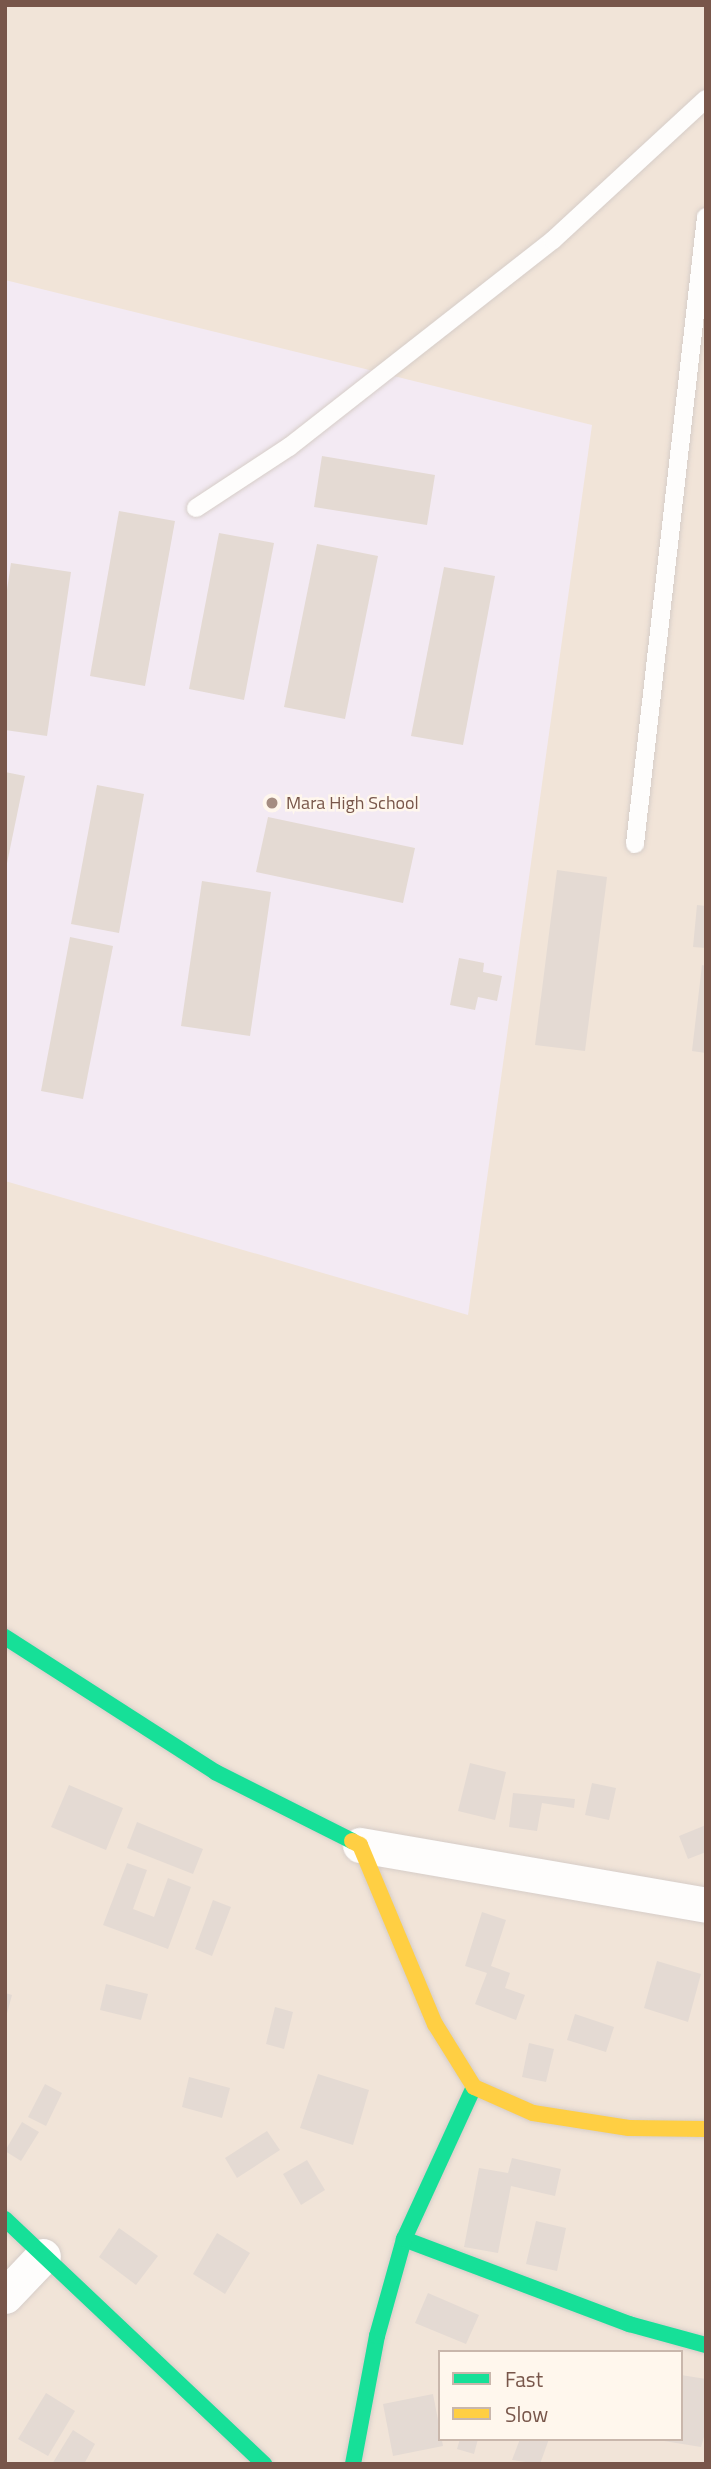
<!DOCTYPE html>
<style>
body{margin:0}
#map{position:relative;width:711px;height:2469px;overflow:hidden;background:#f8f2eb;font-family:"Titillium Web",sans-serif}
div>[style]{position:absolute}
.residential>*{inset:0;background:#f1e4d8}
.education>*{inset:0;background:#f3eaf3}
.building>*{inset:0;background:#e4dad3}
.roads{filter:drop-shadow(0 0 2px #d6cdc8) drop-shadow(0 0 2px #d6cdc8)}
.lane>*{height:18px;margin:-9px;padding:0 9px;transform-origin:9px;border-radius:9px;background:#fefdfc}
.street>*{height:35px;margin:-17.5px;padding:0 17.5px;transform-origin:17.5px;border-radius:17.5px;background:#fefdfc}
.fast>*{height:16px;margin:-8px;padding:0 8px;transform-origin:8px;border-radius:8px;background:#16e098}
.slow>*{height:16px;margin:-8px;padding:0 8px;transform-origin:8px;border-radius:8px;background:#ffcf43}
.dots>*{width:19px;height:19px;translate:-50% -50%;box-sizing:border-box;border:4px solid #fff7ed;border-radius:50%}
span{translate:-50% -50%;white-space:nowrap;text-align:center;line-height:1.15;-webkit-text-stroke:5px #fff7ed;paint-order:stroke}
.poi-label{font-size:18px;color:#78564a}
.left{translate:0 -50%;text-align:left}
.frame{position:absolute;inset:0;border:7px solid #78564a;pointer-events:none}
.legend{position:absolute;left:438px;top:2350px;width:245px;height:91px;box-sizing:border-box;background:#fff7ed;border:2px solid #c9b7ac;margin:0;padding:9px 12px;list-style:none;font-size:21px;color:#78564a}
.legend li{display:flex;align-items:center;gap:14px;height:35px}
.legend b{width:35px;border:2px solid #c9b7ac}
</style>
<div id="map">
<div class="residential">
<div style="clip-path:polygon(evenodd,5px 5px,706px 5px,706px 2464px,5px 2464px,5px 5px,440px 2352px,681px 2352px,681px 2439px,440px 2439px,440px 2352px)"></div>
</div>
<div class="education">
<div style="clip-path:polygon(5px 280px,592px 425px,468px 1315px,5px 1181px)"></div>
</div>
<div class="building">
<div style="clip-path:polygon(322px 456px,435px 475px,427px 525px,314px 507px)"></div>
<div style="clip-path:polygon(119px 511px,175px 521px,145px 686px,90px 676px)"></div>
<div style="clip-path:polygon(219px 533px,274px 543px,244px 700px,189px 689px)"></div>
<div style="clip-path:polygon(317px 544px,378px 556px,345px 719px,284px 707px)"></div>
<div style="clip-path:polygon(11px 563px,71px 572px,47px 736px,5px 730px,5px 603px)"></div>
<div style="clip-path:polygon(444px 567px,495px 576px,463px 745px,411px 736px)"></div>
<div style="clip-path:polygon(5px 772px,25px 776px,6px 868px,5px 867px)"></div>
<div style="clip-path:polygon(97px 785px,144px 794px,119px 933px,71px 924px)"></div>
<div style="clip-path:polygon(268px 817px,415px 848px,403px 903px,256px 872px)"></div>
<div style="clip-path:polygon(557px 870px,607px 877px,585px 1051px,535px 1045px)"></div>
<div style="clip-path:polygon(202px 881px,271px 892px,250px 1036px,181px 1026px)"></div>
<div style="clip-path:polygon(697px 905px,706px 906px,706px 948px,693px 947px)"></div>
<div style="clip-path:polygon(70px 937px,113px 946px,83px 1099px,41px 1091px)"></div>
<div style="clip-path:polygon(459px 958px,484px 963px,483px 972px,502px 976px,497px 1001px,478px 997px,475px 1010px,450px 1005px)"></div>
<div style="clip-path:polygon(702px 965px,706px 966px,706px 1053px,692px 1051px)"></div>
<div style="clip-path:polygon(470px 1763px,506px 1772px,495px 1820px,458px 1811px)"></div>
<div style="clip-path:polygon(592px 1783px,616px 1788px,609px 1820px,585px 1815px)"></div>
<div style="clip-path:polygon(69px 1785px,123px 1808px,106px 1850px,51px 1827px)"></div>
<div style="clip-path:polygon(513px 1793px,575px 1799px,574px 1808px,542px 1803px,537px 1831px,509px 1827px)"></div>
<div style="clip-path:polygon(137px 1822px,203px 1849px,193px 1874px,127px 1848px)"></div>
<div style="clip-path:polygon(706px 1825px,706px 1852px,688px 1859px,679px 1836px)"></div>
<div style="clip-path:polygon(127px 1863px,147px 1870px,133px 1909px,154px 1917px,168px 1878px,191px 1887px,168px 1949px,103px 1925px)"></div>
<div style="clip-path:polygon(213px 1900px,231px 1907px,212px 1956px,195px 1949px)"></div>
<div style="clip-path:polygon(482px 1912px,506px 1920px,491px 1966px,510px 1973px,505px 1988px,525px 1995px,516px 2020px,475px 2004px,487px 1973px,465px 1966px)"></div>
<div style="clip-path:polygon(657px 1961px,701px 1974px,688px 2022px,644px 2008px)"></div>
<div style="clip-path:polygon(106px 1984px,148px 1994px,141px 2020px,100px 2010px)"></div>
<div style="clip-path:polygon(5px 1993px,12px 1995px,6px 2017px,5px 2017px)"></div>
<div style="clip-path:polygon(275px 2007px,293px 2012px,284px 2049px,266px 2044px)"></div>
<div style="clip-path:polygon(575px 2014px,614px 2027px,606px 2052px,567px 2040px)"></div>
<div style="clip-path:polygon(529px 2043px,554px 2049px,546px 2082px,522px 2077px)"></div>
<div style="clip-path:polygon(318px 2074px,369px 2090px,353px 2145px,300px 2128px)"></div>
<div style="clip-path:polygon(189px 2077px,230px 2088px,222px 2118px,182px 2107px)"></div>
<div style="clip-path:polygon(45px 2084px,62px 2093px,46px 2126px,28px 2117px)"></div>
<div style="clip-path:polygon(22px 2122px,39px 2132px,21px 2161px,5px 2151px)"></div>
<div style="clip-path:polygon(267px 2131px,280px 2150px,237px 2178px,225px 2158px)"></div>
<div style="clip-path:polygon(512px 2158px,561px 2169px,555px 2196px,511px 2186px,498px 2253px,464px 2247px,479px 2168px,508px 2173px)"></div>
<div style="clip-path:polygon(307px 2160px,325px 2190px,301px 2205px,283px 2174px)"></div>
<div style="clip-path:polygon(536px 2221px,566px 2228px,557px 2271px,526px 2264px)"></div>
<div style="clip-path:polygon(119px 2228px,158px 2256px,136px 2285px,99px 2257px)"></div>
<div style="clip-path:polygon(217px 2233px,250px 2253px,225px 2294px,193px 2274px)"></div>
<div style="clip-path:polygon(428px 2293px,479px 2315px,466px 2344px,415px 2323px)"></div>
<div style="clip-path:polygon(681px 2375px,706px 2379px,706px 2430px,701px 2447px,664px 2441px,681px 2439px)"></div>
<div style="clip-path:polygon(46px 2393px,75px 2411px,48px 2456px,18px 2439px)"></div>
<div style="clip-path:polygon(433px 2394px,443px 2446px,393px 2456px,383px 2404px)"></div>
<div style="clip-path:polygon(73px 2430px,95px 2444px,84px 2464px,52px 2464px)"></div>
<div style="clip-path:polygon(460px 2439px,478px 2439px,474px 2454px,457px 2449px)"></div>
<div style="clip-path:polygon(520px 2439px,549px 2439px,540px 2464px,512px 2460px)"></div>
</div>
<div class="roads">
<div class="lane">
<div style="left:196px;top:508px;width:111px;rotate:-33.3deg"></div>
<div style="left:289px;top:447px;width:335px;rotate:-38.1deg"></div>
<div style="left:553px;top:240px;width:208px;rotate:-42.7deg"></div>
<div style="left:635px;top:844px;width:631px;rotate:-83.54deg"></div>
</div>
<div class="street">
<div style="left:360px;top:1845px;width:351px;rotate:9.8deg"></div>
<div style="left:5px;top:2296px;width:55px;rotate:-46.5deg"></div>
</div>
<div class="fast">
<div style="left:5px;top:1637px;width:250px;rotate:32.7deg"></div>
<div style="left:215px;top:1772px;width:153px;rotate:26.7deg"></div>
<div style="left:5px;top:2219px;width:357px;rotate:43.4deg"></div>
<div style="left:404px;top:2239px;width:241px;rotate:20.7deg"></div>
<div style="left:629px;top:2324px;width:80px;rotate:15.3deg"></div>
<div style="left:353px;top:2464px;width:130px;rotate:-79.4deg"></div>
<div style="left:377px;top:2336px;width:101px;rotate:-74.4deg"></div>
<div style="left:404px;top:2239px;width:167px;rotate:-65.3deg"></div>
</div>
<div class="slow">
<div style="left:352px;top:1841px;width:9px;rotate:27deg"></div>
<div style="left:360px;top:1845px;width:194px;rotate:67.3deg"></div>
<div style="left:435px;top:2024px;width:74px;rotate:58.2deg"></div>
<div style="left:474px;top:2087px;width:64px;rotate:23.8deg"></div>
<div style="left:533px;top:2113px;width:97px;rotate:8.9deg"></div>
<div style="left:629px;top:2128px;width:77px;rotate:0.7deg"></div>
</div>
</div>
<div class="dots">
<div style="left:272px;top:803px;background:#a58d82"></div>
</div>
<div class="poi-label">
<span class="left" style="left:286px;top:803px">Mara High School</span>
</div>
<div class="frame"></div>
<ul class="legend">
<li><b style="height:9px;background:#16e098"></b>Fast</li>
<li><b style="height:9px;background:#ffcf43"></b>Slow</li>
</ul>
</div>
